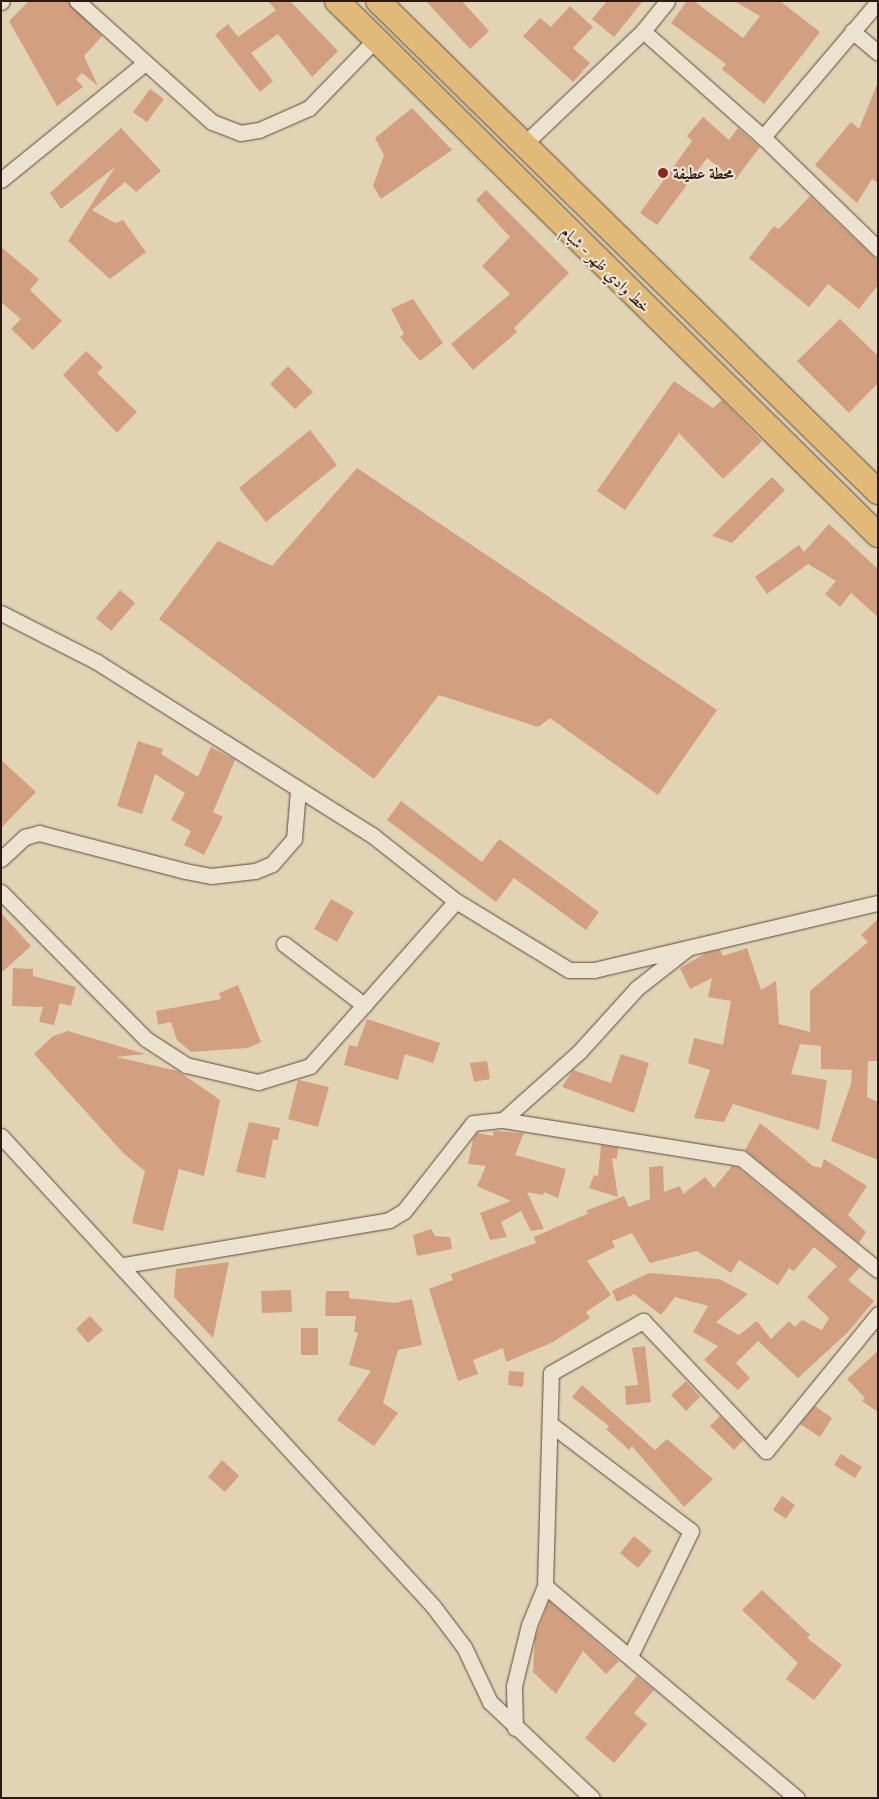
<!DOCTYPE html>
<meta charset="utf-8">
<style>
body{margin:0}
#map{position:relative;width:879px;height:1799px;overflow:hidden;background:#e2d3b5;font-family:"Gentium Book Plus",Amiri,serif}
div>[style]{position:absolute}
.building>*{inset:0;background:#d29f80}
.roads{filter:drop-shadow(0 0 1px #5a483a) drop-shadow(0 0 1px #5a483a)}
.minor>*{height:15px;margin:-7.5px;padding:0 7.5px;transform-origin:7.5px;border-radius:7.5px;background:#ece2cf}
.primary>*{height:24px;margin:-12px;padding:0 12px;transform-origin:12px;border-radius:12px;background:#e1ba7a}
.dots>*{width:14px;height:14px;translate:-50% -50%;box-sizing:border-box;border:2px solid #ece2cf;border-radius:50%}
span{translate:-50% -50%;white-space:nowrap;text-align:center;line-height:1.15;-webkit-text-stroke:4.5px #ece2cf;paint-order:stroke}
.poi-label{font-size:16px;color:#2d1911;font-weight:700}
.left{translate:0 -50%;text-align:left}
.street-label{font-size:16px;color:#2d1911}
.frame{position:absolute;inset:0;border:2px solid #2d1911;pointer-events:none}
</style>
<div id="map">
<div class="building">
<div style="clip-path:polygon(29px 1px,68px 1px,102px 36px,84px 56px,98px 86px,82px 73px,76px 79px,83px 87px,57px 106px,9px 21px)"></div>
<div style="clip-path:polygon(268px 1px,290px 1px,338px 51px,312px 77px,278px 34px,251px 53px,273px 81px,260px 92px,215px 35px,228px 24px,238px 37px,276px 10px)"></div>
<div style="clip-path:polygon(426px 1px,462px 1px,489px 31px,470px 49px)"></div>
<div style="clip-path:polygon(607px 1px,643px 1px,614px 37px,592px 19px)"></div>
<div style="clip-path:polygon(687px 1px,694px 1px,743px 38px,760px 16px,734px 1px,780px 1px,820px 32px,764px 104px,722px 69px,726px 64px,671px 23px)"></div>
<div style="clip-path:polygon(570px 6px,593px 27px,573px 48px,590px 63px,573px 82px,523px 36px,540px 18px,551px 27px)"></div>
<div style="clip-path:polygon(878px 82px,878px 183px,872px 179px,857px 203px,815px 165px,851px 122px,859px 129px)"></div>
<div style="clip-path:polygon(150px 89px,164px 99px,147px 122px,133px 112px)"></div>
<div style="clip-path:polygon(412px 108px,452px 150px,381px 199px,373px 186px,384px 155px,375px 138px)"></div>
<div style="clip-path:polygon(703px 117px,729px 140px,738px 128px,760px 147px,735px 180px,707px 158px,657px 225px,640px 213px,692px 141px,687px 136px)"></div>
<div style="clip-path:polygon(121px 128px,161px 171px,136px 192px,125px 182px,92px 210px,115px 223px,123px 220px,146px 252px,110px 279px,68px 241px,115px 167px,61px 209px,50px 193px)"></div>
<div style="clip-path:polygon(486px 190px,569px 273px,514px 328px,517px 332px,473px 370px,451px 344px,510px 294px,482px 266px,510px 237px,476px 200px)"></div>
<div style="clip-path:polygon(810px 196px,878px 261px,878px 285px,859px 309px,828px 284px,809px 307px,749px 258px,774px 226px,779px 229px)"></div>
<div style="clip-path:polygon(1px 247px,39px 279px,30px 290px,62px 321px,33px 350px,11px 329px,21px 319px,1px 302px)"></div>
<div style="clip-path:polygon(413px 299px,443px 343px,420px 361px,400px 337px,404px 334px,391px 309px)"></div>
<div style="clip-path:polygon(840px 319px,878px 356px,878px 383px,849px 413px,797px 361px)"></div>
<div style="clip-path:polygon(86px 351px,103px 367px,97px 373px,137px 412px,117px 433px,63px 375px)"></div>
<div style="clip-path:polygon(288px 366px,313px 392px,295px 409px,270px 384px)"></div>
<div style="clip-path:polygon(674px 381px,713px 408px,722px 400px,762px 441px,723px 479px,679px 433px,625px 510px,597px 491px)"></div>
<div style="clip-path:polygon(310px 430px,337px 465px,266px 522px,239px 488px)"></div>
<div style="clip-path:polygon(357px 468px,717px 710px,658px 795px,550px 718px,538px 727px,439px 695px,374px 779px,159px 619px,218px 541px,272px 566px)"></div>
<div style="clip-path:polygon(772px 477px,785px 490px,732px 543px,712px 536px)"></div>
<div style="clip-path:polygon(829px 524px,878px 569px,878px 617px,851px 593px,840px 607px,825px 594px,836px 581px,808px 564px,767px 594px,755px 577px,799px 545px,804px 552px)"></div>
<div style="clip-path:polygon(120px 590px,135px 603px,111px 631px,96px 618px)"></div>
<div style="clip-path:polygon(138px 741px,163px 749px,161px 754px,198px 777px,211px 747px,235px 760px,213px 812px,223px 817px,204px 855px,184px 845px,191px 831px,171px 820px,185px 793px,155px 774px,142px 814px,117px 806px)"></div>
<div style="clip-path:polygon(1px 760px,36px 792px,1px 828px)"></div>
<div style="clip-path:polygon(401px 801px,482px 862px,499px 839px,599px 912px,586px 930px,514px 878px,496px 902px,387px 820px)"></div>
<div style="clip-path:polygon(331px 899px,354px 912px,337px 942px,314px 929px)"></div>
<div style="clip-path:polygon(1px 913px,31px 946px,1px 973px)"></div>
<div style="clip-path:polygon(878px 919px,878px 1061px,868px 1061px,867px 1097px,878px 1102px,878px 1160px,831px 1141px,851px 1084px,852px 1070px,821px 1069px,821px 1046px,800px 1044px,791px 1074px,827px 1080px,819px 1130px,733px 1104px,724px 1122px,694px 1118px,710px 1070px,688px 1063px,694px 1038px,723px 1045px,731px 1001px,708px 997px,712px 978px,690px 989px,680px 968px,706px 953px,720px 950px,723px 956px,747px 948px,761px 990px,776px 981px,779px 1024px,810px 1032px,810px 991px,868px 942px,861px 935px)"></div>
<div style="clip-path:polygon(13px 968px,33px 969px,33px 976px,76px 987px,71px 1006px,60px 1003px,54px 1025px,39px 1022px,43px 1007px,12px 1006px)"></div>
<div style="clip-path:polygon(238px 985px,261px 1042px,248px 1048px,191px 1052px,177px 1040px,171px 1022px,158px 1025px,156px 1011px,221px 999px,219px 993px)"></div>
<div style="clip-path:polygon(367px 1019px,440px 1043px,433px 1063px,405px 1054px,398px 1080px,344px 1065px,349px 1045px,357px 1047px)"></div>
<div style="clip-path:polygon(68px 1031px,145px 1054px,116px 1057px,178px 1071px,220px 1100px,204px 1176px,179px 1169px,163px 1231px,132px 1223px,145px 1171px,124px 1154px,34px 1054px,53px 1036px)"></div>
<div style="clip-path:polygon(621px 1054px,649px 1063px,634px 1113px,562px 1087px,573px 1070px,611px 1083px)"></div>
<div style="clip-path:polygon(487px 1061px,490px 1079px,474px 1082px,470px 1063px)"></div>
<div style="clip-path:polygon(298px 1080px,329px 1087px,318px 1127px,288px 1119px)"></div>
<div style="clip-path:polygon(249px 1122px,280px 1128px,278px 1140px,273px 1139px,265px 1178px,236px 1172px)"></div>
<div style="clip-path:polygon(760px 1123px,813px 1166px,821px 1168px,824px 1159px,867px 1186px,848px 1215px,866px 1232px,859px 1243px,745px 1150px)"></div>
<div style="clip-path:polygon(493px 1131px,524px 1133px,515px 1155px,566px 1169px,558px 1198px,544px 1192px,543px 1195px,527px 1192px,544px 1229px,531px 1231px,521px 1211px,501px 1222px,507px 1237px,490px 1240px,480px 1213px,511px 1201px,477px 1186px,486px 1166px,468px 1164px,473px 1139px,477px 1133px,493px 1136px)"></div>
<div style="clip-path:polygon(601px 1145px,618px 1148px,617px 1159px,612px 1158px,618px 1197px,589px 1188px,594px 1175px,598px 1176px)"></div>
<div style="clip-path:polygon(663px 1166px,664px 1192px,680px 1186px,683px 1194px,705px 1177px,714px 1188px,732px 1166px,737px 1167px,860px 1267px,848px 1280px,874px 1301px,847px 1333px,798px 1378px,758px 1341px,736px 1363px,750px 1378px,738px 1390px,704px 1360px,718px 1346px,693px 1332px,708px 1306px,675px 1297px,661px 1315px,634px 1294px,617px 1302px,612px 1291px,649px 1273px,719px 1279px,748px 1294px,716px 1322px,739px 1335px,757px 1321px,771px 1339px,789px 1321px,795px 1327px,802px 1320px,822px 1330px,829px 1318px,807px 1297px,837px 1266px,814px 1247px,794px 1271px,789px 1268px,778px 1285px,739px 1260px,731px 1273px,697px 1251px,650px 1263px,632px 1233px,612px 1241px,615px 1247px,587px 1261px,611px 1295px,586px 1312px,590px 1318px,553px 1342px,506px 1362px,503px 1348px,473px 1360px,478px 1374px,458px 1381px,429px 1289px,453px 1280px,451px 1274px,536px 1243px,534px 1237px,589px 1213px,585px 1211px,624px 1196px,629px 1207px,650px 1199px,649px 1167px)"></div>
<div style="clip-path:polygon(431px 1229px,435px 1236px,450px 1237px,452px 1249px,417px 1256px,413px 1235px)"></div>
<div style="clip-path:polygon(229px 1262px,213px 1338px,174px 1297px,176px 1269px)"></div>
<div style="clip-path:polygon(291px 1290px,292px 1312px,262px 1313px,261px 1291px)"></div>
<div style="clip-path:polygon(326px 1291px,349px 1291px,349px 1298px,395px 1303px,412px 1299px,422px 1345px,398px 1350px,383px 1403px,398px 1413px,374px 1446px,337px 1420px,371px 1371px,349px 1365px,358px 1333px,354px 1332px,356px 1316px,325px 1316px)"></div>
<div style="clip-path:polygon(90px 1316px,103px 1330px,88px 1343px,76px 1329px)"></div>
<div style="clip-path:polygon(301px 1328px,318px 1328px,318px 1355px,301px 1355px)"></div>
<div style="clip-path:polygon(645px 1346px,651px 1402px,626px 1405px,625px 1386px,638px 1385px,632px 1348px)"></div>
<div style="clip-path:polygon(878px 1351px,878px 1412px,862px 1401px,865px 1398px,847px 1379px)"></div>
<div style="clip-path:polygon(509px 1371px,524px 1372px,523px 1387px,508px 1385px)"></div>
<div style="clip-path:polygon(686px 1381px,700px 1397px,686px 1411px,671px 1395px)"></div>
<div style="clip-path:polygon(582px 1385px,655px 1450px,667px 1439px,713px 1479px,684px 1507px,632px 1446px,629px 1450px,606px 1429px,609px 1426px,572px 1397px)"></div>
<div style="clip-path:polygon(815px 1406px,832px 1418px,820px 1437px,800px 1424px)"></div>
<div style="clip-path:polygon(720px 1416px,743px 1440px,734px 1450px,710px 1426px)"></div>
<div style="clip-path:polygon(841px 1454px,862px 1467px,855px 1478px,834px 1465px)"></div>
<div style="clip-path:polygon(222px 1460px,239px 1476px,225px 1492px,208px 1477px)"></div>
<div style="clip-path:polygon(782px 1496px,795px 1505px,786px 1519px,773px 1510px)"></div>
<div style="clip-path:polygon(634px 1536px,652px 1551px,638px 1568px,620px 1553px)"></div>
<div style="clip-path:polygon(762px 1590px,810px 1635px,807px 1638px,842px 1665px,814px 1700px,786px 1679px,798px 1663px,742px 1610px)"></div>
<div style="clip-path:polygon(549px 1601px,619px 1661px,606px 1674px,583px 1651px,556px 1694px,533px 1672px,535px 1638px)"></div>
<div style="clip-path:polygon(637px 1676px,654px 1690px,634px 1713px,647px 1724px,614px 1763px,585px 1738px)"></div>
</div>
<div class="roads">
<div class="minor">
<div style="left:77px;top:1px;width:181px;rotate:41.9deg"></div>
<div style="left:212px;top:122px;width:30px;rotate:21deg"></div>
<div style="left:240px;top:133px;width:19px;rotate:-9deg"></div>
<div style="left:259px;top:130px;width:55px;rotate:-23.7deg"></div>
<div style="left:309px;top:108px;width:95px;rotate:-45.9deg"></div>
<div style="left:1px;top:2px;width:1px;rotate:-45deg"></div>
<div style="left:643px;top:31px;width:160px;rotate:41.5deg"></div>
<div style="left:763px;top:137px;width:161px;rotate:44.2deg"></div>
<div style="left:852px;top:31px;width:34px;rotate:40deg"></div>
<div style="left:763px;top:137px;width:177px;rotate:-49.6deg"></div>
<div style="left:522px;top:146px;width:167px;rotate:-43.5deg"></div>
<div style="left:643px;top:31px;width:38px;rotate:-51deg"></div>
<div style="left:1px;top:180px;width:186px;rotate:-39.1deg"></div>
<div style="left:1px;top:613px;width:108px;rotate:27deg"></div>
<div style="left:97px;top:662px;width:325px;rotate:32.2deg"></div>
<div style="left:372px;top:835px;width:107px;rotate:38.2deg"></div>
<div style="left:456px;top:901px;width:132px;rotate:31.4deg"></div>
<div style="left:569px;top:970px;width:25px"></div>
<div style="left:594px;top:970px;width:292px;rotate:-13.3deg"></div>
<div style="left:1px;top:859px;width:33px;rotate:-43deg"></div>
<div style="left:25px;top:837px;width:15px;rotate:-16deg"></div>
<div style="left:39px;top:833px;width:151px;rotate:14.6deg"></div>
<div style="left:185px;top:871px;width:26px;rotate:11deg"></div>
<div style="left:211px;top:876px;width:44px;rotate:-6.5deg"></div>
<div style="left:255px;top:871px;width:18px;rotate:-22deg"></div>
<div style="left:272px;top:864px;width:33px;rotate:-49deg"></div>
<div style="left:294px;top:839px;width:49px;rotate:-85.3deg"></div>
<div style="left:1px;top:892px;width:206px;rotate:45.4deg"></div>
<div style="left:146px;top:1039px;width:48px;rotate:33deg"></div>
<div style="left:186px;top:1065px;width:74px;rotate:13.3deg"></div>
<div style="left:258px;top:1082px;width:54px;rotate:-17.1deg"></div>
<div style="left:310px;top:1066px;width:220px;rotate:-48.5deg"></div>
<div style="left:284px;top:944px;width:101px;rotate:37.3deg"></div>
<div style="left:688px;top:948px;width:65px;rotate:141.9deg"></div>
<div style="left:637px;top:988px;width:86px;rotate:132.2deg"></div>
<div style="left:579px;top:1052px;width:102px;rotate:138.2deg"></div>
<div style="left:503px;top:1120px;width:241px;rotate:9.1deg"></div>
<div style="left:741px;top:1158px;width:177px;rotate:39.3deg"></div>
<div style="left:1px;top:1136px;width:638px;rotate:47.41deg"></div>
<div style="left:433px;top:1606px;width:51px;rotate:52.9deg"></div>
<div style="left:464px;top:1647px;width:61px;rotate:64.7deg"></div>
<div style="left:490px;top:1702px;width:140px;rotate:43.3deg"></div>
<div style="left:124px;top:1265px;width:269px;rotate:-9.6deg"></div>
<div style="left:389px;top:1220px;width:17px;rotate:-31deg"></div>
<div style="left:404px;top:1211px;width:112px;rotate:-51.9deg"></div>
<div style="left:473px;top:1123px;width:30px;rotate:-6deg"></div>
<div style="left:553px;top:1426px;width:173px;rotate:37.3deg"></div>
<div style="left:691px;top:1531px;width:137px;rotate:116deg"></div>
<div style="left:545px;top:1586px;width:329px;rotate:40.1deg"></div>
<div style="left:515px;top:1728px;width:42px;rotate:-91.4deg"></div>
<div style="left:514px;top:1686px;width:63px;rotate:-76.2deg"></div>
<div style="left:529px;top:1625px;width:42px;rotate:-67.7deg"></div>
<div style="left:545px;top:1586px;width:213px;rotate:-88.4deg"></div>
<div style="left:551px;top:1373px;width:106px;rotate:-29.5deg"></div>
<div style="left:643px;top:1321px;width:179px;rotate:46.6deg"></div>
<div style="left:766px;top:1451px;width:177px;rotate:-50.7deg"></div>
</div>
<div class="primary">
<div style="left:337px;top:1px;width:760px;rotate:44.63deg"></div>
<div style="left:378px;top:1px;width:701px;rotate:44.48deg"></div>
</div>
</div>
<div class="dots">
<div style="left:663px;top:173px;background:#8f2418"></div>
</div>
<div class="poi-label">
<span class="left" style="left:673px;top:173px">محطة عطيفة</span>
</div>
<div class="street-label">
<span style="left:606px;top:269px;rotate:44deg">خط وادي ظهر - شبام</span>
</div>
<div class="frame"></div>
</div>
